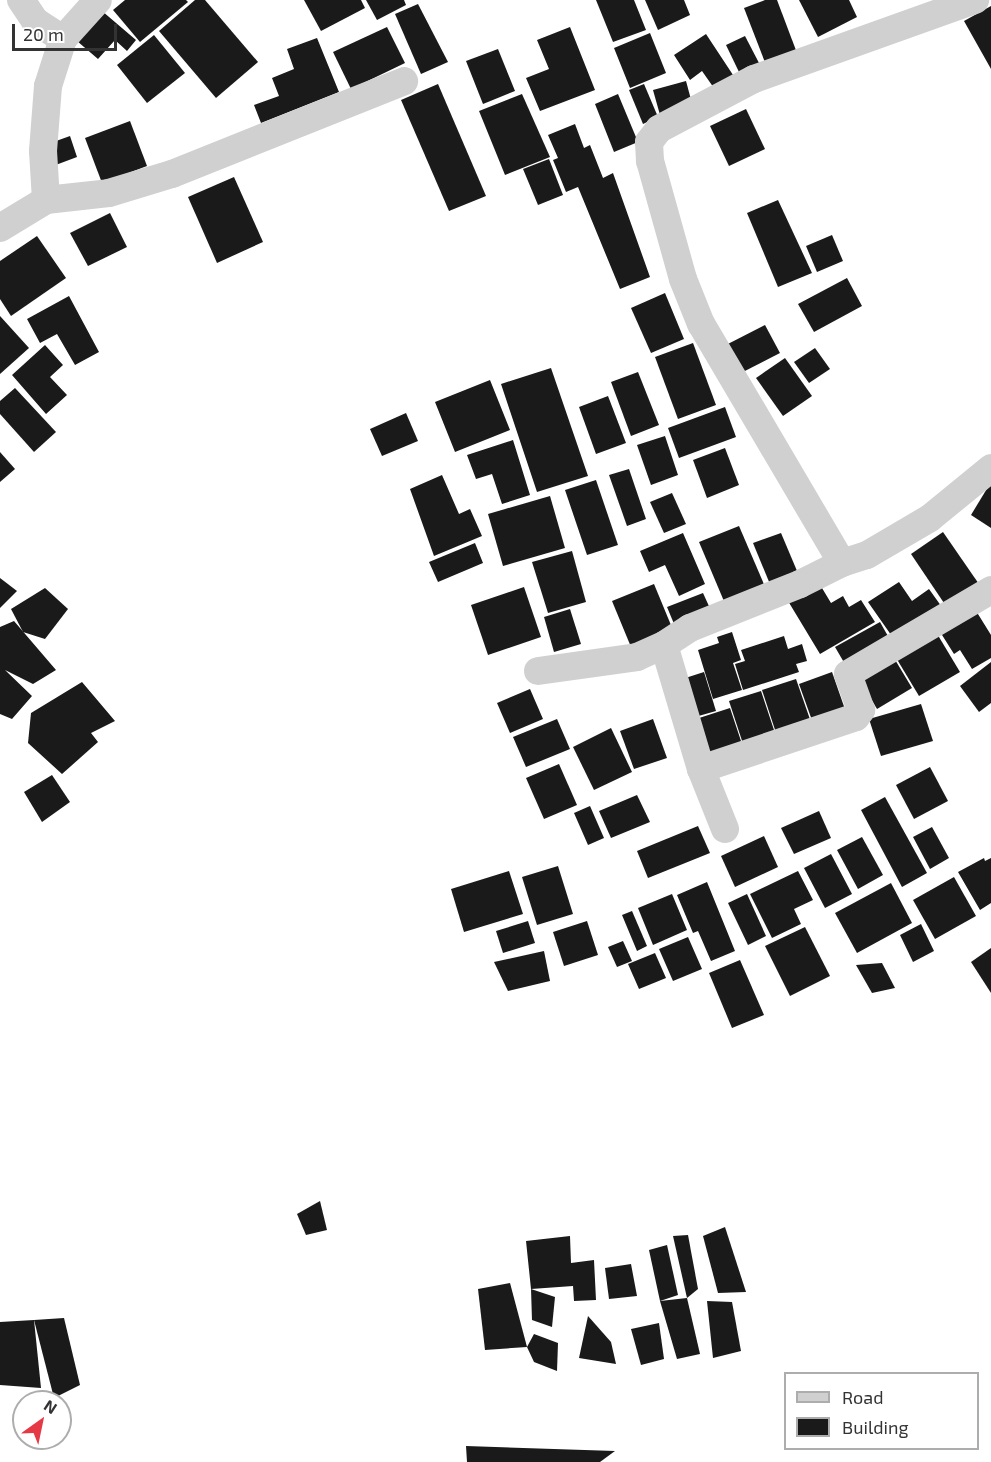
<!DOCTYPE html>
<style>
body{margin:0}
#map{position:relative;width:991px;height:1462px;overflow:hidden;background:#fff;font-family:"Exo 2",sans-serif}
div>[style]{position:absolute}
.building>*{inset:0;background:#1a1a1a}
.minor>*{height:28px;margin:-14px;padding:0 14px;transform-origin:14px;border-radius:14px;background:#d0d0d0}
span{translate:-50% -50%;white-space:nowrap;text-align:center;line-height:1.15;-webkit-text-stroke:6px #fff;paint-order:stroke}
.legend{position:absolute;left:784px;top:1372px;width:195px;height:78px;box-sizing:border-box;background:#fff;border:2px solid #adadad;margin:0;padding:8px 10px;list-style:none;font-size:18px;color:#333}
.legend li{display:flex;align-items:center;gap:12px;height:30px}
.legend b{width:30px;border:2px solid #adadad}
.north{position:absolute;left:12px;top:1390px;width:60px;height:60px;box-sizing:border-box;background:#fff;border:2px solid #adadad;border-radius:50%;rotate:33deg;font-size:16px;font-weight:700;line-height:24px;text-align:center;color:#333}
.north::after{content:'';display:block;margin:auto;width:21px;height:27px;background:#e63946;clip-path:polygon(50% 0,100% 100%,50% 72%,0 100%)}
.scale{position:absolute;left:12px;top:24px;width:105px;height:27px;box-sizing:border-box;border:3px solid #333;border-top:0;padding-left:8px;font-size:18px;line-height:21px;white-space:nowrap;color:#333;-webkit-text-stroke:4px #fff;paint-order:stroke}
</style>
<div id="map">
<div class="building">
<div style="clip-path:polygon(125px 0,186px 0,188px 2px,140px 42px,113px 10px)"></div>
<div style="clip-path:polygon(195px 0,205px 0,258px 62px,216px 98px,159px 31px)"></div>
<div style="clip-path:polygon(304px 0,361px 0,365px 8px,321px 31px)"></div>
<div style="clip-path:polygon(366px 0,404px 0,406px 5px,377px 20px)"></div>
<div style="clip-path:polygon(596px 0,634px 0,646px 30px,613px 42px)"></div>
<div style="clip-path:polygon(645px 0,684px 0,690px 15px,658px 30px)"></div>
<div style="clip-path:polygon(765px 0,777px 0,797px 53px,766px 65px,744px 8px)"></div>
<div style="clip-path:polygon(799px 0,849px 0,857px 17px,818px 37px)"></div>
<div style="clip-path:polygon(418px 4px,448px 62px,421px 74px,395px 14px)"></div>
<div style="clip-path:polygon(991px 6px,991px 69px,964px 21px)"></div>
<div style="clip-path:polygon(102px 11px,136px 40px,127px 51px,115px 40px,98px 59px,77px 41px)"></div>
<div style="clip-path:polygon(387px 27px,405px 63px,351px 89px,333px 52px)"></div>
<div style="clip-path:polygon(570px 27px,595px 90px,540px 111px,526px 78px,549px 69px,537px 40px)"></div>
<div style="clip-path:polygon(650px 33px,666px 73px,630px 88px,614px 48px)"></div>
<div style="clip-path:polygon(706px 34px,735px 78px,716px 91px,702px 71px,690px 80px,674px 55px)"></div>
<div style="clip-path:polygon(154px 35px,185px 73px,147px 103px,117px 65px)"></div>
<div style="clip-path:polygon(745px 36px,759px 63px,739px 72px,726px 45px)"></div>
<div style="clip-path:polygon(317px 38px,339px 92px,261px 123px,254px 105px,279px 96px,272px 78px,294px 69px,287px 49px)"></div>
<div style="clip-path:polygon(498px 49px,515px 91px,483px 104px,466px 61px)"></div>
<div style="clip-path:polygon(686px 81px,693px 107px,660px 115px,653px 90px)"></div>
<div style="clip-path:polygon(438px 84px,486px 196px,449px 211px,401px 100px)"></div>
<div style="clip-path:polygon(644px 84px,658px 117px,643px 124px,629px 90px)"></div>
<div style="clip-path:polygon(522px 94px,550px 157px,505px 175px,479px 111px)"></div>
<div style="clip-path:polygon(618px 94px,638px 142px,614px 152px,595px 104px)"></div>
<div style="clip-path:polygon(746px 109px,765px 149px,729px 166px,710px 126px)"></div>
<div style="clip-path:polygon(130px 121px,147px 166px,102px 183px,85px 138px)"></div>
<div style="clip-path:polygon(575px 124px,584px 148px,590px 145px,603px 178px,613px 173px,650px 277px,620px 289px,578px 187px,566px 192px,553px 160px,558px 158px,548px 135px)"></div>
<div style="clip-path:polygon(70px 136px,77px 157px,53px 166px,45px 145px)"></div>
<div style="clip-path:polygon(549px 159px,563px 195px,538px 205px,523px 169px)"></div>
<div style="clip-path:polygon(234px 177px,263px 242px,217px 263px,188px 197px)"></div>
<div style="clip-path:polygon(778px 200px,812px 273px,778px 287px,747px 213px)"></div>
<div style="clip-path:polygon(110px 213px,127px 247px,88px 266px,70px 233px)"></div>
<div style="clip-path:polygon(832px 235px,843px 261px,817px 272px,806px 246px)"></div>
<div style="clip-path:polygon(37px 236px,66px 278px,11px 316px,0 299px,0 261px)"></div>
<div style="clip-path:polygon(847px 278px,862px 306px,814px 332px,798px 304px)"></div>
<div style="clip-path:polygon(665px 293px,684px 339px,651px 353px,631px 308px)"></div>
<div style="clip-path:polygon(69px 296px,99px 352px,75px 365px,57px 334px,40px 343px,27px 319px)"></div>
<div style="clip-path:polygon(0 316px,29px 348px,0 374px)"></div>
<div style="clip-path:polygon(765px 325px,780px 353px,737px 375px,722px 347px)"></div>
<div style="clip-path:polygon(693px 343px,716px 405px,678px 419px,655px 357px)"></div>
<div style="clip-path:polygon(45px 345px,63px 365px,50px 377px,67px 395px,46px 414px,12px 375px)"></div>
<div style="clip-path:polygon(815px 348px,830px 369px,809px 383px,794px 362px)"></div>
<div style="clip-path:polygon(785px 358px,812px 396px,783px 416px,756px 378px)"></div>
<div style="clip-path:polygon(551px 368px,588px 476px,537px 492px,501px 384px)"></div>
<div style="clip-path:polygon(638px 372px,659px 425px,631px 436px,611px 382px)"></div>
<div style="clip-path:polygon(490px 380px,510px 430px,455px 452px,435px 402px)"></div>
<div style="clip-path:polygon(15px 388px,56px 432px,34px 452px,0 414px,0 401px)"></div>
<div style="clip-path:polygon(608px 396px,626px 443px,596px 454px,579px 407px)"></div>
<div style="clip-path:polygon(725px 407px,736px 437px,679px 458px,668px 428px)"></div>
<div style="clip-path:polygon(406px 413px,418px 441px,382px 456px,370px 429px)"></div>
<div style="clip-path:polygon(665px 436px,678px 475px,651px 485px,637px 445px)"></div>
<div style="clip-path:polygon(513px 440px,530px 495px,502px 504px,492px 474px,476px 479px,467px 455px)"></div>
<div style="clip-path:polygon(725px 448px,739px 485px,707px 498px,693px 460px)"></div>
<div style="clip-path:polygon(0 452px,15px 469px,0 482px)"></div>
<div style="clip-path:polygon(629px 469px,646px 519px,627px 526px,609px 475px)"></div>
<div style="clip-path:polygon(442px 475px,459px 514px,470px 509px,482px 536px,434px 556px,410px 489px)"></div>
<div style="clip-path:polygon(596px 480px,618px 545px,587px 555px,565px 490px)"></div>
<div style="clip-path:polygon(991px 482px,991px 528px,971px 515px)"></div>
<div style="clip-path:polygon(672px 493px,686px 524px,664px 533px,650px 502px)"></div>
<div style="clip-path:polygon(550px 496px,565px 548px,503px 566px,488px 514px)"></div>
<div style="clip-path:polygon(739px 526px,766px 589px,726px 606px,699px 542px)"></div>
<div style="clip-path:polygon(943px 532px,981px 587px,948px 609px,911px 554px)"></div>
<div style="clip-path:polygon(683px 533px,705px 584px,679px 596px,665px 565px,649px 572px,640px 551px)"></div>
<div style="clip-path:polygon(781px 533px,800px 578px,772px 589px,753px 543px)"></div>
<div style="clip-path:polygon(475px 543px,483px 563px,438px 582px,429px 562px)"></div>
<div style="clip-path:polygon(572px 551px,586px 602px,548px 613px,532px 562px)"></div>
<div style="clip-path:polygon(0 578px,17px 591px,0 608px)"></div>
<div style="clip-path:polygon(899px 582px,912px 601px,929px 589px,944px 610px,896px 642px,868px 602px)"></div>
<div style="clip-path:polygon(819px 583px,831px 603px,843px 596px,849px 607px,861px 600px,875px 622px,820px 654px,788px 601px)"></div>
<div style="clip-path:polygon(654px 584px,673px 630px,631px 647px,612px 601px)"></div>
<div style="clip-path:polygon(524px 587px,541px 637px,488px 655px,471px 605px)"></div>
<div style="clip-path:polygon(45px 588px,68px 609px,45px 639px,23px 632px,11px 609px)"></div>
<div style="clip-path:polygon(703px 593px,713px 615px,677px 631px,667px 607px)"></div>
<div style="clip-path:polygon(973px 606px,991px 635px,991px 658px,972px 669px,960px 650px,954px 654px,937px 627px)"></div>
<div style="clip-path:polygon(570px 609px,581px 644px,554px 652px,544px 617px)"></div>
<div style="clip-path:polygon(14px 621px,56px 670px,33px 684px,5px 670px,32px 696px,12px 719px,0 714px,0 627px)"></div>
<div style="clip-path:polygon(880px 622px,893px 645px,849px 671px,835px 647px)"></div>
<div style="clip-path:polygon(933px 627px,960px 672px,919px 696px,892px 651px)"></div>
<div style="clip-path:polygon(732px 632px,741px 660px,733px 663px,742px 690px,713px 699px,698px 650px,719px 643px,717px 637px)"></div>
<div style="clip-path:polygon(784px 636px,788px 649px,802px 644px,807px 661px,796px 664px,799px 672px,743px 690px,735px 664px,745px 661px,741px 650px)"></div>
<div style="clip-path:polygon(891px 653px,912px 688px,877px 709px,856px 673px)"></div>
<div style="clip-path:polygon(991px 662px,991px 703px,979px 712px,960px 686px)"></div>
<div style="clip-path:polygon(704px 672px,716px 711px,688px 719px,676px 681px)"></div>
<div style="clip-path:polygon(832px 672px,847px 715px,814px 726px,799px 684px)"></div>
<div style="clip-path:polygon(796px 679px,813px 728px,778px 739px,762px 690px)"></div>
<div style="clip-path:polygon(82px 682px,115px 721px,91px 733px,98px 742px,62px 774px,28px 743px,31px 713px)"></div>
<div style="clip-path:polygon(530px 689px,543px 719px,510px 733px,497px 703px)"></div>
<div style="clip-path:polygon(761px 691px,778px 742px,746px 753px,729px 701px)"></div>
<div style="clip-path:polygon(921px 704px,933px 741px,881px 756px,869px 719px)"></div>
<div style="clip-path:polygon(730px 708px,744px 750px,709px 761px,696px 719px)"></div>
<div style="clip-path:polygon(557px 719px,570px 749px,526px 767px,513px 737px)"></div>
<div style="clip-path:polygon(653px 719px,667px 758px,634px 769px,620px 731px)"></div>
<div style="clip-path:polygon(611px 728px,632px 772px,594px 790px,573px 747px)"></div>
<div style="clip-path:polygon(559px 764px,577px 805px,544px 819px,526px 778px)"></div>
<div style="clip-path:polygon(930px 767px,948px 801px,914px 819px,896px 785px)"></div>
<div style="clip-path:polygon(52px 775px,70px 802px,42px 822px,24px 792px)"></div>
<div style="clip-path:polygon(637px 795px,650px 822px,611px 838px,599px 811px)"></div>
<div style="clip-path:polygon(885px 797px,927px 873px,902px 887px,861px 810px)"></div>
<div style="clip-path:polygon(590px 806px,604px 838px,588px 845px,574px 813px)"></div>
<div style="clip-path:polygon(819px 811px,831px 838px,794px 854px,781px 828px)"></div>
<div style="clip-path:polygon(698px 826px,710px 853px,648px 878px,637px 851px)"></div>
<div style="clip-path:polygon(932px 827px,949px 858px,930px 869px,913px 837px)"></div>
<div style="clip-path:polygon(764px 836px,778px 867px,735px 887px,721px 856px)"></div>
<div style="clip-path:polygon(862px 837px,883px 875px,858px 889px,837px 850px)"></div>
<div style="clip-path:polygon(831px 854px,852px 894px,825px 908px,804px 868px)"></div>
<div style="clip-path:polygon(984px 858px,985px 861px,991px 858px,991px 903px,980px 910px,958px 872px)"></div>
<div style="clip-path:polygon(558px 866px,573px 914px,537px 925px,522px 877px)"></div>
<div style="clip-path:polygon(509px 871px,523px 914px,464px 932px,451px 889px)"></div>
<div style="clip-path:polygon(798px 871px,813px 900px,794px 909px,801px 924px,772px 938px,750px 894px)"></div>
<div style="clip-path:polygon(954px 877px,976px 916px,935px 939px,913px 900px)"></div>
<div style="clip-path:polygon(707px 882px,735px 951px,711px 961px,698px 931px,693px 933px,677px 895px)"></div>
<div style="clip-path:polygon(891px 883px,912px 923px,857px 953px,835px 913px)"></div>
<div style="clip-path:polygon(672px 894px,687px 930px,653px 945px,638px 908px)"></div>
<div style="clip-path:polygon(747px 894px,766px 936px,748px 945px,728px 903px)"></div>
<div style="clip-path:polygon(632px 911px,647px 946px,637px 951px,622px 915px)"></div>
<div style="clip-path:polygon(528px 921px,535px 943px,503px 953px,496px 931px)"></div>
<div style="clip-path:polygon(587px 921px,598px 955px,564px 966px,553px 932px)"></div>
<div style="clip-path:polygon(921px 924px,934px 951px,913px 962px,900px 935px)"></div>
<div style="clip-path:polygon(805px 927px,830px 976px,790px 996px,765px 946px)"></div>
<div style="clip-path:polygon(688px 937px,702px 969px,673px 981px,659px 949px)"></div>
<div style="clip-path:polygon(623px 941px,632px 961px,617px 967px,608px 947px)"></div>
<div style="clip-path:polygon(991px 948px,991px 993px,971px 962px)"></div>
<div style="clip-path:polygon(544px 951px,550px 981px,508px 991px,494px 962px)"></div>
<div style="clip-path:polygon(655px 953px,666px 978px,639px 989px,628px 964px)"></div>
<div style="clip-path:polygon(740px 960px,764px 1015px,732px 1028px,709px 973px)"></div>
<div style="clip-path:polygon(882px 963px,895px 988px,872px 993px,856px 965px)"></div>
<div style="clip-path:polygon(320px 1201px,327px 1230px,306px 1235px,297px 1214px)"></div>
<div style="clip-path:polygon(725px 1227px,746px 1292px,718px 1293px,703px 1236px)"></div>
<div style="clip-path:polygon(688px 1235px,698px 1289px,687px 1298px,673px 1236px)"></div>
<div style="clip-path:polygon(570px 1236px,571px 1263px,594px 1260px,596px 1300px,574px 1301px,573px 1286px,531px 1289px,526px 1241px)"></div>
<div style="clip-path:polygon(667px 1245px,678px 1295px,660px 1301px,649px 1250px)"></div>
<div style="clip-path:polygon(631px 1264px,637px 1296px,609px 1299px,605px 1268px)"></div>
<div style="clip-path:polygon(510px 1283px,527px 1347px,485px 1350px,478px 1289px)"></div>
<div style="clip-path:polygon(531px 1289px,555px 1297px,552px 1327px,532px 1320px)"></div>
<div style="clip-path:polygon(687px 1298px,700px 1354px,677px 1359px,660px 1301px)"></div>
<div style="clip-path:polygon(707px 1301px,732px 1302px,741px 1351px,713px 1358px)"></div>
<div style="clip-path:polygon(588px 1316px,611px 1342px,616px 1364px,579px 1358px)"></div>
<div style="clip-path:polygon(64px 1318px,80px 1385px,54px 1398px,34px 1320px)"></div>
<div style="clip-path:polygon(34px 1320px,41px 1388px,0 1385px,0 1322px)"></div>
<div style="clip-path:polygon(659px 1323px,664px 1359px,641px 1365px,631px 1329px)"></div>
<div style="clip-path:polygon(534px 1334px,558px 1343px,557px 1371px,534px 1362px,527px 1347px)"></div>
<div style="clip-path:polygon(466px 1446px,615px 1451px,600px 1462px,467px 1462px)"></div>
</div>
<div class="minor">
<div style="left:21px;top:0;width:25px;rotate:56deg"></div>
<div style="left:35px;top:21px;width:33px;rotate:33deg"></div>
<div style="left:46px;top:200px;width:49px;rotate:-93.5deg"></div>
<div style="left:43px;top:151px;width:65px;rotate:-85.6deg"></div>
<div style="left:48px;top:86px;width:49px;rotate:-72.3deg"></div>
<div style="left:63px;top:39px;width:52px;rotate:-48.1deg"></div>
<div style="left:0;top:228px;width:54px;rotate:-31.3deg"></div>
<div style="left:46px;top:200px;width:63px;rotate:-6.3deg"></div>
<div style="left:109px;top:193px;width:66px;rotate:-16.8deg"></div>
<div style="left:172px;top:174px;width:250px;rotate:-21.8deg"></div>
<div style="left:842px;top:563px;width:26px;rotate:-18deg"></div>
<div style="left:867px;top:555px;width:73px;rotate:-30.4deg"></div>
<div style="left:930px;top:518px;width:79px;rotate:-39.3deg"></div>
<div style="left:538px;top:671px;width:100px;rotate:-8deg"></div>
<div style="left:637px;top:657px;width:30px;rotate:-24deg"></div>
<div style="left:701px;top:769px;width:163px;rotate:-18.5deg"></div>
<div style="left:856px;top:717px;width:9px;rotate:-54deg"></div>
<div style="left:861px;top:710px;width:38px;rotate:-110deg"></div>
<div style="left:848px;top:674px;width:166px;rotate:-30.4deg"></div>
<div style="left:725px;top:829px;width:65px;rotate:-111.8deg"></div>
<div style="left:701px;top:769px;width:129px;rotate:-106.6deg"></div>
<div style="left:664px;top:645px;width:31px;rotate:-33deg"></div>
<div style="left:690px;top:628px;width:118px;rotate:-21.8deg"></div>
<div style="left:800px;top:584px;width:47px;rotate:-26.6deg"></div>
<div style="left:842px;top:563px;width:277px;rotate:-120.5deg"></div>
<div style="left:701px;top:324px;width:48px;rotate:-111.8deg"></div>
<div style="left:683px;top:279px;width:123px;rotate:-105.6deg"></div>
<div style="left:650px;top:161px;width:19px;rotate:-93deg"></div>
<div style="left:649px;top:142px;width:16px;rotate:-52deg"></div>
<div style="left:659px;top:129px;width:107px;rotate:-27.8deg"></div>
<div style="left:754px;top:79px;width:235px;rotate:-19.7deg"></div>
</div>
<ul class="legend">
<li><b style="height:8px;background:#d0d0d0"></b>Road</li>
<li><b style="height:16px;background:#1a1a1a"></b>Building</li>
</ul>
<div class="north">N</div>
<div class="scale">20 m</div>
</div>
